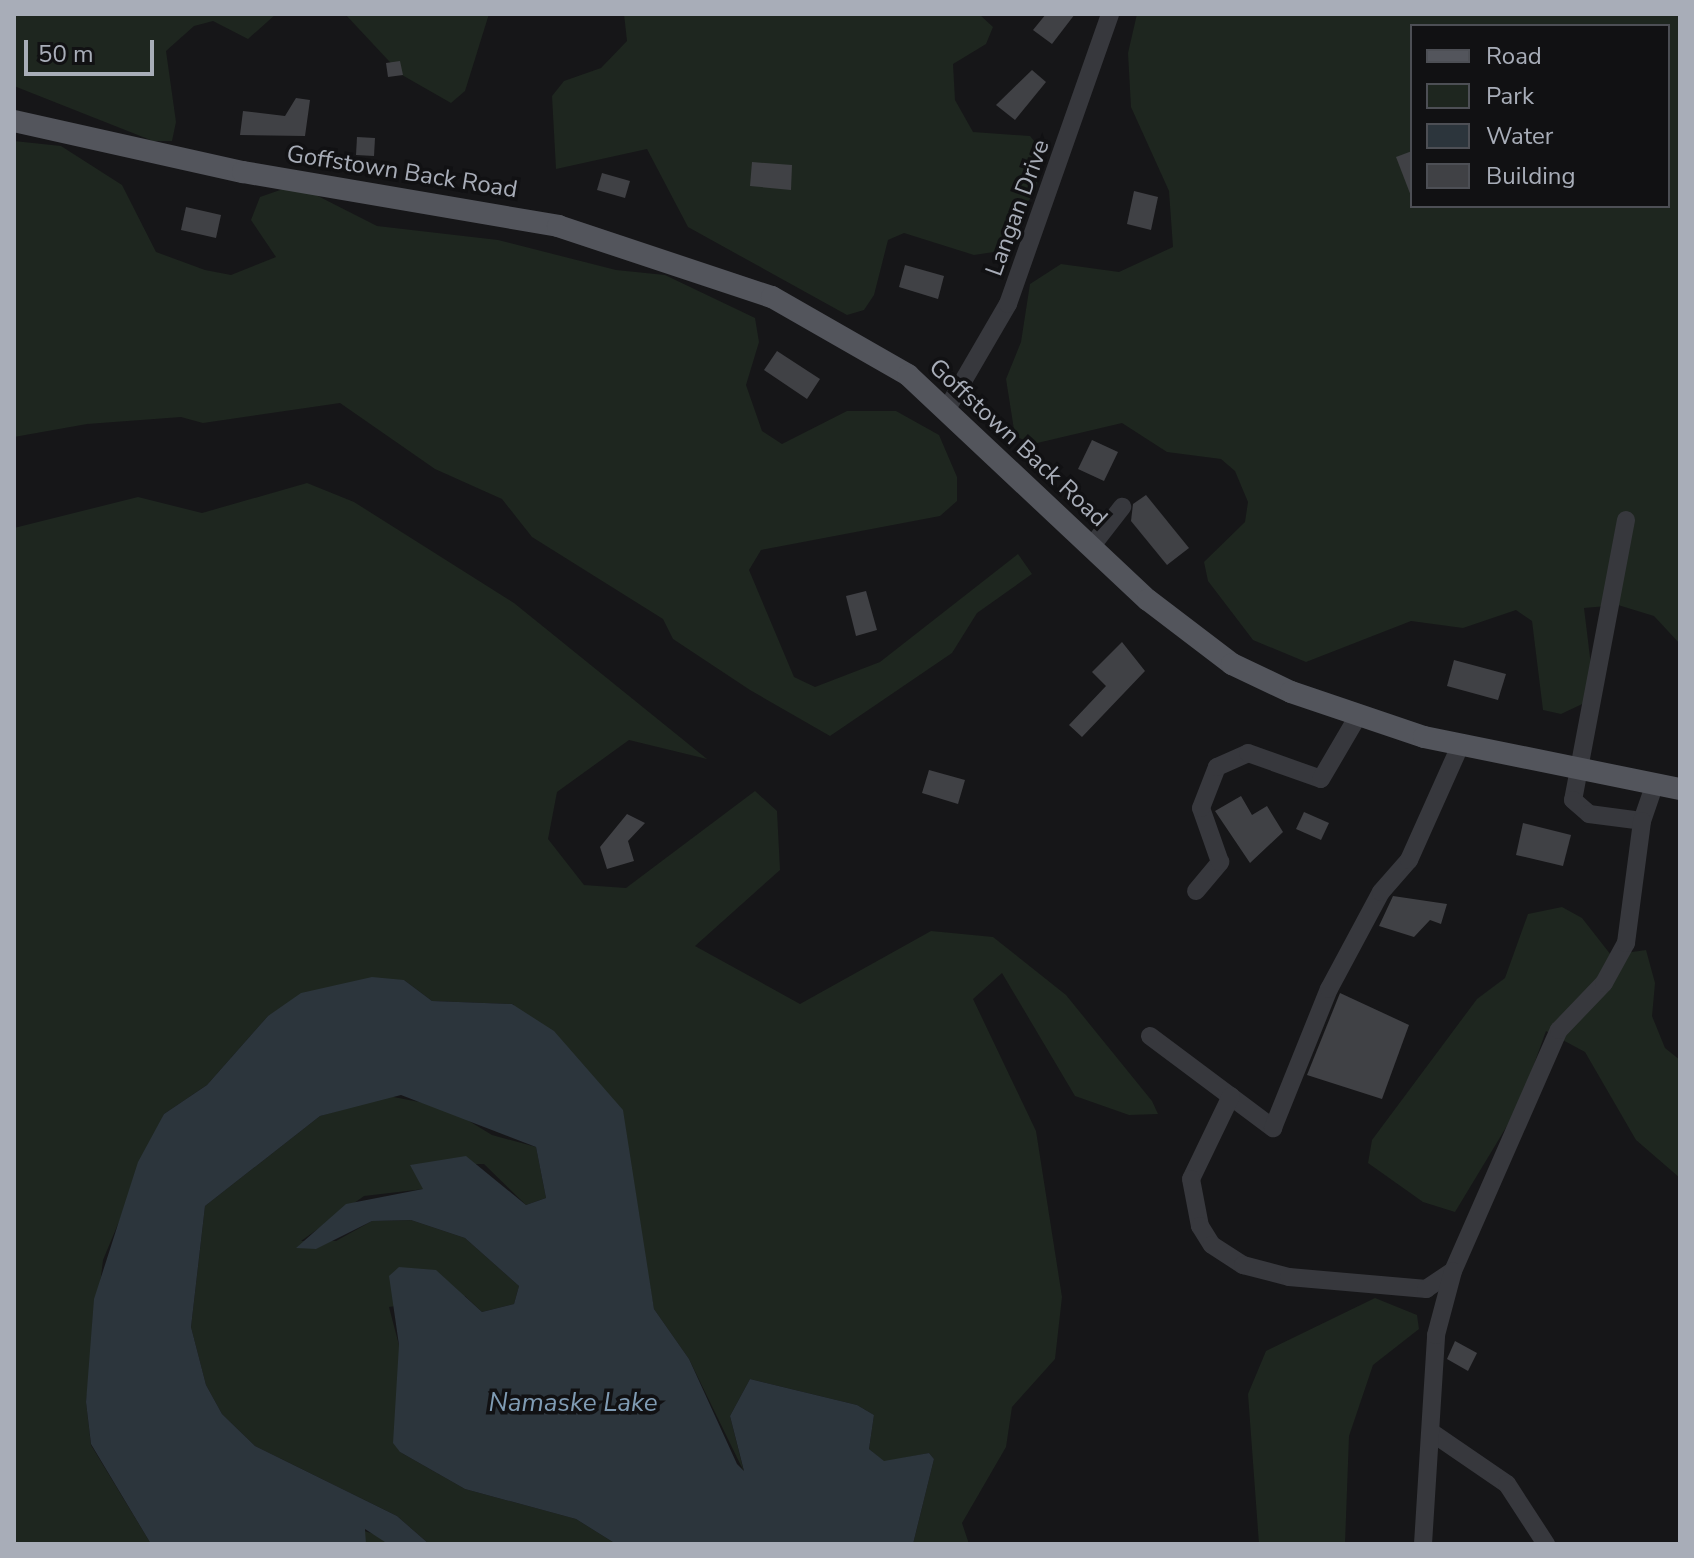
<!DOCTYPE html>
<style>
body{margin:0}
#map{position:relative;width:1694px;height:1558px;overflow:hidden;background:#161618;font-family:"Nunito Sans",sans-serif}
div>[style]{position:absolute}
.green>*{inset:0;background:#1e261f}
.water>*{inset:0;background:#2c353c}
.building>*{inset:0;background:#404145}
.minor>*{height:18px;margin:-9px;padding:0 9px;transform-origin:9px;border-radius:9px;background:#37383d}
.major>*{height:22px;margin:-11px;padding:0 11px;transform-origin:11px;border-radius:11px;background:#53555c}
span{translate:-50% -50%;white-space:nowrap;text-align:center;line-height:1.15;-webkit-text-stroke:7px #111113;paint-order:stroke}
.street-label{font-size:24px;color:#a8adb8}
.water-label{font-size:26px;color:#7f9bb3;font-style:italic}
.frame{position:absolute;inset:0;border:16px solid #a8adb8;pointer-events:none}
.legend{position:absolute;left:1410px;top:24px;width:260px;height:184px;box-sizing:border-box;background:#111113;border:2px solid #4d4f55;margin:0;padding:10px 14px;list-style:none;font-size:24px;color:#a8adb8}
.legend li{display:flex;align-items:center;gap:16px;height:40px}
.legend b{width:40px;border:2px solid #4d4f55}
.scale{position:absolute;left:24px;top:40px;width:130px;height:36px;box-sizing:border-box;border:4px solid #a8adb8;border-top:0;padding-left:10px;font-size:24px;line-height:28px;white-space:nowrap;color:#a8adb8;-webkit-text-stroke:6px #111113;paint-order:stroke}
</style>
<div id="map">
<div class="green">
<div style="clip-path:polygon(14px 14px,276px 14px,248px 39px,213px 21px,194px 26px,166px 51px,176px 122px,172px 141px,153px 141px,14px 86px)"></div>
<div style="clip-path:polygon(345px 14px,489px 14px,465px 91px,451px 103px,402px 75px)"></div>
<div style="clip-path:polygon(624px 14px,979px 14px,993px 27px,986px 44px,953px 64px,955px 100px,973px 132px,1030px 136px,1043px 152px,1036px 190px,994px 252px,974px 255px,904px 233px,888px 240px,874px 295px,864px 310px,847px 315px,688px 227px,647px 149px,556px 169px,552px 96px,564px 81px,601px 68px,627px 41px)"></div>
<div style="clip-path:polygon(evenodd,1137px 14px,1680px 14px,1680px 644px,1654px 616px,1618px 605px,1584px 608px,1595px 698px,1561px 714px,1543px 710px,1532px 621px,1516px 610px,1463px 628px,1411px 621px,1306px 662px,1253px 640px,1208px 581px,1204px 562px,1245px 522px,1248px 502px,1235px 471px,1221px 459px,1167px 452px,1122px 423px,1033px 444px,1015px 436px,1006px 379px,1021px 342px,1030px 284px,1061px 264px,1119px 272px,1173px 247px,1169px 191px,1131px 107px,1128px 53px,1137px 14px,1412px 26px,1668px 26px,1668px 206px,1412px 206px,1412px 26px)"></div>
<div style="clip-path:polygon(14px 141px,61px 146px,122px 185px,156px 252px,205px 270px,231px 275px,276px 257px,251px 220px,260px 197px,283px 189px,308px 191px,377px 226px,498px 240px,616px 270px,665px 275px,755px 318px,759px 342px,746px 385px,762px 431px,782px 444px,847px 411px,896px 411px,939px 435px,957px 477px,957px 501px,940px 516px,761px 550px,749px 570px,794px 677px,815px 687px,880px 662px,1018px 554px,1032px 574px,977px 613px,952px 653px,830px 736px,750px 690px,673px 639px,663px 619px,532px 537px,502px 499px,435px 469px,340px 403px,203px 423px,181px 417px,87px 424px,14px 437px)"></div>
<div style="clip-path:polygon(307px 483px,354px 502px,514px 603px,707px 759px,629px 740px,557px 792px,548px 839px,584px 885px,626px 888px,755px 791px,777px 811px,780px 870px,695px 946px,800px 1004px,931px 931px,993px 937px,1066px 995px,1152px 1101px,1158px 1114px,1129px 1115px,1075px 1096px,1002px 973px,973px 999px,1036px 1131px,1062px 1297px,1055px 1359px,1012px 1407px,1006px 1447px,962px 1523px,969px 1544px,913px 1544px,934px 1459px,929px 1453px,884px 1462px,869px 1449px,874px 1415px,857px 1405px,750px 1379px,730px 1416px,744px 1472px,689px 1359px,654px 1309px,640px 1233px,513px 1004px,432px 1001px,404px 980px,268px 1016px,207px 1085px,164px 1114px,103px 1260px,86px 1402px,91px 1445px,151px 1544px,14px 1544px,14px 528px,138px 497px,202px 513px)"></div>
<div style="clip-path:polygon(1562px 907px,1582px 918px,1611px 955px,1646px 950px,1655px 983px,1652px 1016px,1665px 1048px,1680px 1060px,1680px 1178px,1636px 1140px,1585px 1052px,1546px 1031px,1519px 1106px,1455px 1212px,1423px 1202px,1368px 1163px,1372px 1140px,1477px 999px,1505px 978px,1528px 914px)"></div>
<div style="clip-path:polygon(388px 1096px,446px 1107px,492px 1135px,536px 1147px,546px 1198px,526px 1205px,484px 1164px,411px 1165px,424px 1189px,364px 1196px,301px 1241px,336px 1241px,372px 1221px,411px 1220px,465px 1238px,519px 1286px,514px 1304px,482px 1312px,465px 1296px,389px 1307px,399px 1345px,400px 1452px,465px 1489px,576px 1519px,616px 1544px,429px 1544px,397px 1516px,255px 1446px,222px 1414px,206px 1385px,191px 1327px,205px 1206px,320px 1116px)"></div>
<div style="clip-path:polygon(1375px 1298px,1417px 1315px,1419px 1329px,1373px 1365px,1349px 1436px,1345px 1544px,1259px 1544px,1248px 1394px,1266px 1351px)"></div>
<div style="clip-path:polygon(361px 1530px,381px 1536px,388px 1544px,364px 1543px)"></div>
</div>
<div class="water">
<div style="clip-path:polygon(372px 977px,404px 980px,432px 1001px,512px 1004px,554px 1031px,623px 1110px,654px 1309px,689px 1359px,737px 1464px,744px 1471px,730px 1416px,750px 1379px,857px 1405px,874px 1415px,869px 1449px,884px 1461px,929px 1453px,934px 1459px,913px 1544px,616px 1544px,576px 1519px,465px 1489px,400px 1452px,393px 1443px,399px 1345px,389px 1276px,399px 1267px,436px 1270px,482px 1312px,514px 1304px,519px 1286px,465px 1238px,411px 1220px,372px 1221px,316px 1249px,296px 1248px,346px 1204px,423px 1189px,410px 1165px,466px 1156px,526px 1205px,546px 1198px,536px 1147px,401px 1095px,320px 1116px,205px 1206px,191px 1327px,206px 1385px,222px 1414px,255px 1446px,397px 1516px,429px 1544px,388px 1544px,365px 1529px,366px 1544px,151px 1544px,91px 1444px,86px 1402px,94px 1299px,138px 1162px,164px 1114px,207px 1085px,268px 1016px,301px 993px)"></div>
</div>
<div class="building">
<div style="clip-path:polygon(1046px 14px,1075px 14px,1052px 44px,1033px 30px)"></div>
<div style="clip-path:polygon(400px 61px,403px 75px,388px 77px,386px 63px)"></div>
<div style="clip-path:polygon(1032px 70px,1046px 82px,1015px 120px,996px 105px)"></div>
<div style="clip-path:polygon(296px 98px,310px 100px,305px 136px,240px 135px,243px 111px,285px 116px)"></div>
<div style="clip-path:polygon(357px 137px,375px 138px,374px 156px,356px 155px)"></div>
<div style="clip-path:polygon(1412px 151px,1412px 196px,1411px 196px,1396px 157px)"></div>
<div style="clip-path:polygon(752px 162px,792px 165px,791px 190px,750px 186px)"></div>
<div style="clip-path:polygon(602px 173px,630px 181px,625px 198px,597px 190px)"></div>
<div style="clip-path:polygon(1134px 191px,1158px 197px,1151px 230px,1127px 224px)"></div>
<div style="clip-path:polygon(186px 207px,221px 215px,216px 238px,181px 230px)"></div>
<div style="clip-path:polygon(905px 265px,944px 276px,938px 299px,899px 287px)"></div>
<div style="clip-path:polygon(777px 351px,820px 379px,807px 399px,764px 370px)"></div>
<div style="clip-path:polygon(1092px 440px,1118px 452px,1104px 481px,1078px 469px)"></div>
<div style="clip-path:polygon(1146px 495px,1189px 548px,1167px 565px,1131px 521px,1133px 504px)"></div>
<div style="clip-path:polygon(866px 591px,877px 630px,856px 636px,846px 596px)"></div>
<div style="clip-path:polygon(1122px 642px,1145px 671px,1082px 737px,1069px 725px,1106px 686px,1092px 672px)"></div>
<div style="clip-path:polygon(1454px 660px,1506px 674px,1498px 700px,1447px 686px)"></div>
<div style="clip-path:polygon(929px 770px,965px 780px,958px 804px,922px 793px)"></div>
<div style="clip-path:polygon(1241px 796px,1252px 815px,1267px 806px,1283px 832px,1250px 863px,1215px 811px)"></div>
<div style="clip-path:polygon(1304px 812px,1329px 823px,1321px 840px,1296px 829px)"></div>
<div style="clip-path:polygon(627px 814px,645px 823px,628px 841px,634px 861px,607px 869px,600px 847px)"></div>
<div style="clip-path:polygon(1523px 823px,1571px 835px,1563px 866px,1516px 855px)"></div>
<div style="clip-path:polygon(1393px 896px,1447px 904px,1441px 924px,1430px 920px,1414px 937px,1379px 926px)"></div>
<div style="clip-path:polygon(1340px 993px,1409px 1025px,1382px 1099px,1307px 1075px)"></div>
<div style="clip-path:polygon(1455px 1341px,1477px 1353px,1468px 1371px,1447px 1359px)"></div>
</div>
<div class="minor">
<div style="left:948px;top:407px;width:119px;rotate:-59.8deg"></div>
<div style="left:1008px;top:304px;width:307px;rotate:-70.6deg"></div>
<div style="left:1626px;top:520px;width:285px;rotate:100.7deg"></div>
<div style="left:1573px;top:800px;width:21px;rotate:41deg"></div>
<div style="left:1589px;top:814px;width:53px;rotate:7.5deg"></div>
<div style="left:1642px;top:821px;width:37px;rotate:-71deg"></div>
<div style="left:1091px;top:547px;width:51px;rotate:-52.2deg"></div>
<div style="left:1196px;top:891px;width:38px;rotate:-50deg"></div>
<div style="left:1220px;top:862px;width:57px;rotate:-109.4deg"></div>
<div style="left:1201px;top:808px;width:44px;rotate:-68.7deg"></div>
<div style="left:1217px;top:767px;width:34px;rotate:-24deg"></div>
<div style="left:1248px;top:753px;width:77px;rotate:19.6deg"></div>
<div style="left:1321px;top:779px;width:73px;rotate:-59.6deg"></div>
<div style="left:1150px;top:1036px;width:154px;rotate:36.8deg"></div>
<div style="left:1273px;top:1128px;width:150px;rotate:-68.1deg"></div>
<div style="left:1329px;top:989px;width:110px;rotate:-61.8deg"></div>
<div style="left:1381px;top:892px;width:43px;rotate:-48.8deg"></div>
<div style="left:1409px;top:860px;width:125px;rotate:-65.9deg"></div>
<div style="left:1231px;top:1096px;width:92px;rotate:115.7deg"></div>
<div style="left:1191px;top:1179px;width:48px;rotate:79.2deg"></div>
<div style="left:1200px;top:1226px;width:22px;rotate:58deg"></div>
<div style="left:1212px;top:1245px;width:37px;rotate:33deg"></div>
<div style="left:1243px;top:1265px;width:48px;rotate:14.6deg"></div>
<div style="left:1289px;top:1277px;width:138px;rotate:5deg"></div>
<div style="left:1426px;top:1289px;width:32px;rotate:-34deg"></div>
<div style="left:1453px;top:1271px;width:263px;rotate:-66.3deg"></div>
<div style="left:1559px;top:1030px;width:65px;rotate:-46.2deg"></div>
<div style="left:1604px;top:983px;width:46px;rotate:-61.2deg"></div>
<div style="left:1626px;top:943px;width:123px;rotate:-82.5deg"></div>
<div style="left:1431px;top:1432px;width:92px;rotate:34.4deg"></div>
<div style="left:1507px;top:1484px;width:72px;rotate:57deg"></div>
<div style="left:1423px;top:1544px;width:209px;rotate:-86.4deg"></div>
<div style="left:1436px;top:1335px;width:66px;rotate:-75.1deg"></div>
</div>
<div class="major">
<div style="left:14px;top:121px;width:235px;rotate:12.6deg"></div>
<div style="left:243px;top:172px;width:320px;rotate:9.7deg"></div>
<div style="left:558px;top:226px;width:225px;rotate:18.4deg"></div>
<div style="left:772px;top:297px;width:157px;rotate:29.8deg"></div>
<div style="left:908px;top:375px;width:329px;rotate:43.2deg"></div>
<div style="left:1148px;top:600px;width:106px;rotate:37.3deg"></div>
<div style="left:1232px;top:664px;width:65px;rotate:25.4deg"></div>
<div style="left:1291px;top:692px;width:140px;rotate:18.7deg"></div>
<div style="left:1424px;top:737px;width:261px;rotate:11.5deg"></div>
</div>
<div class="street-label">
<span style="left:402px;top:172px;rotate:9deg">Goffstown Back Road</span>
<span style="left:1018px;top:208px;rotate:-70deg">Langan Drive</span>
<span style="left:1018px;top:443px;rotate:43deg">Goffstown Back Road</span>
</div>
<div class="water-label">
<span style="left:573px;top:1403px">Namaske Lake</span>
</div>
<div class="frame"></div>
<ul class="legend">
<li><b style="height:10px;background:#53555c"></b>Road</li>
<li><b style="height:22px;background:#1e261f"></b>Park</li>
<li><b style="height:22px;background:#2c353c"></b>Water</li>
<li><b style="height:22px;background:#404145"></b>Building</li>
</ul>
<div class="scale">50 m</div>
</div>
